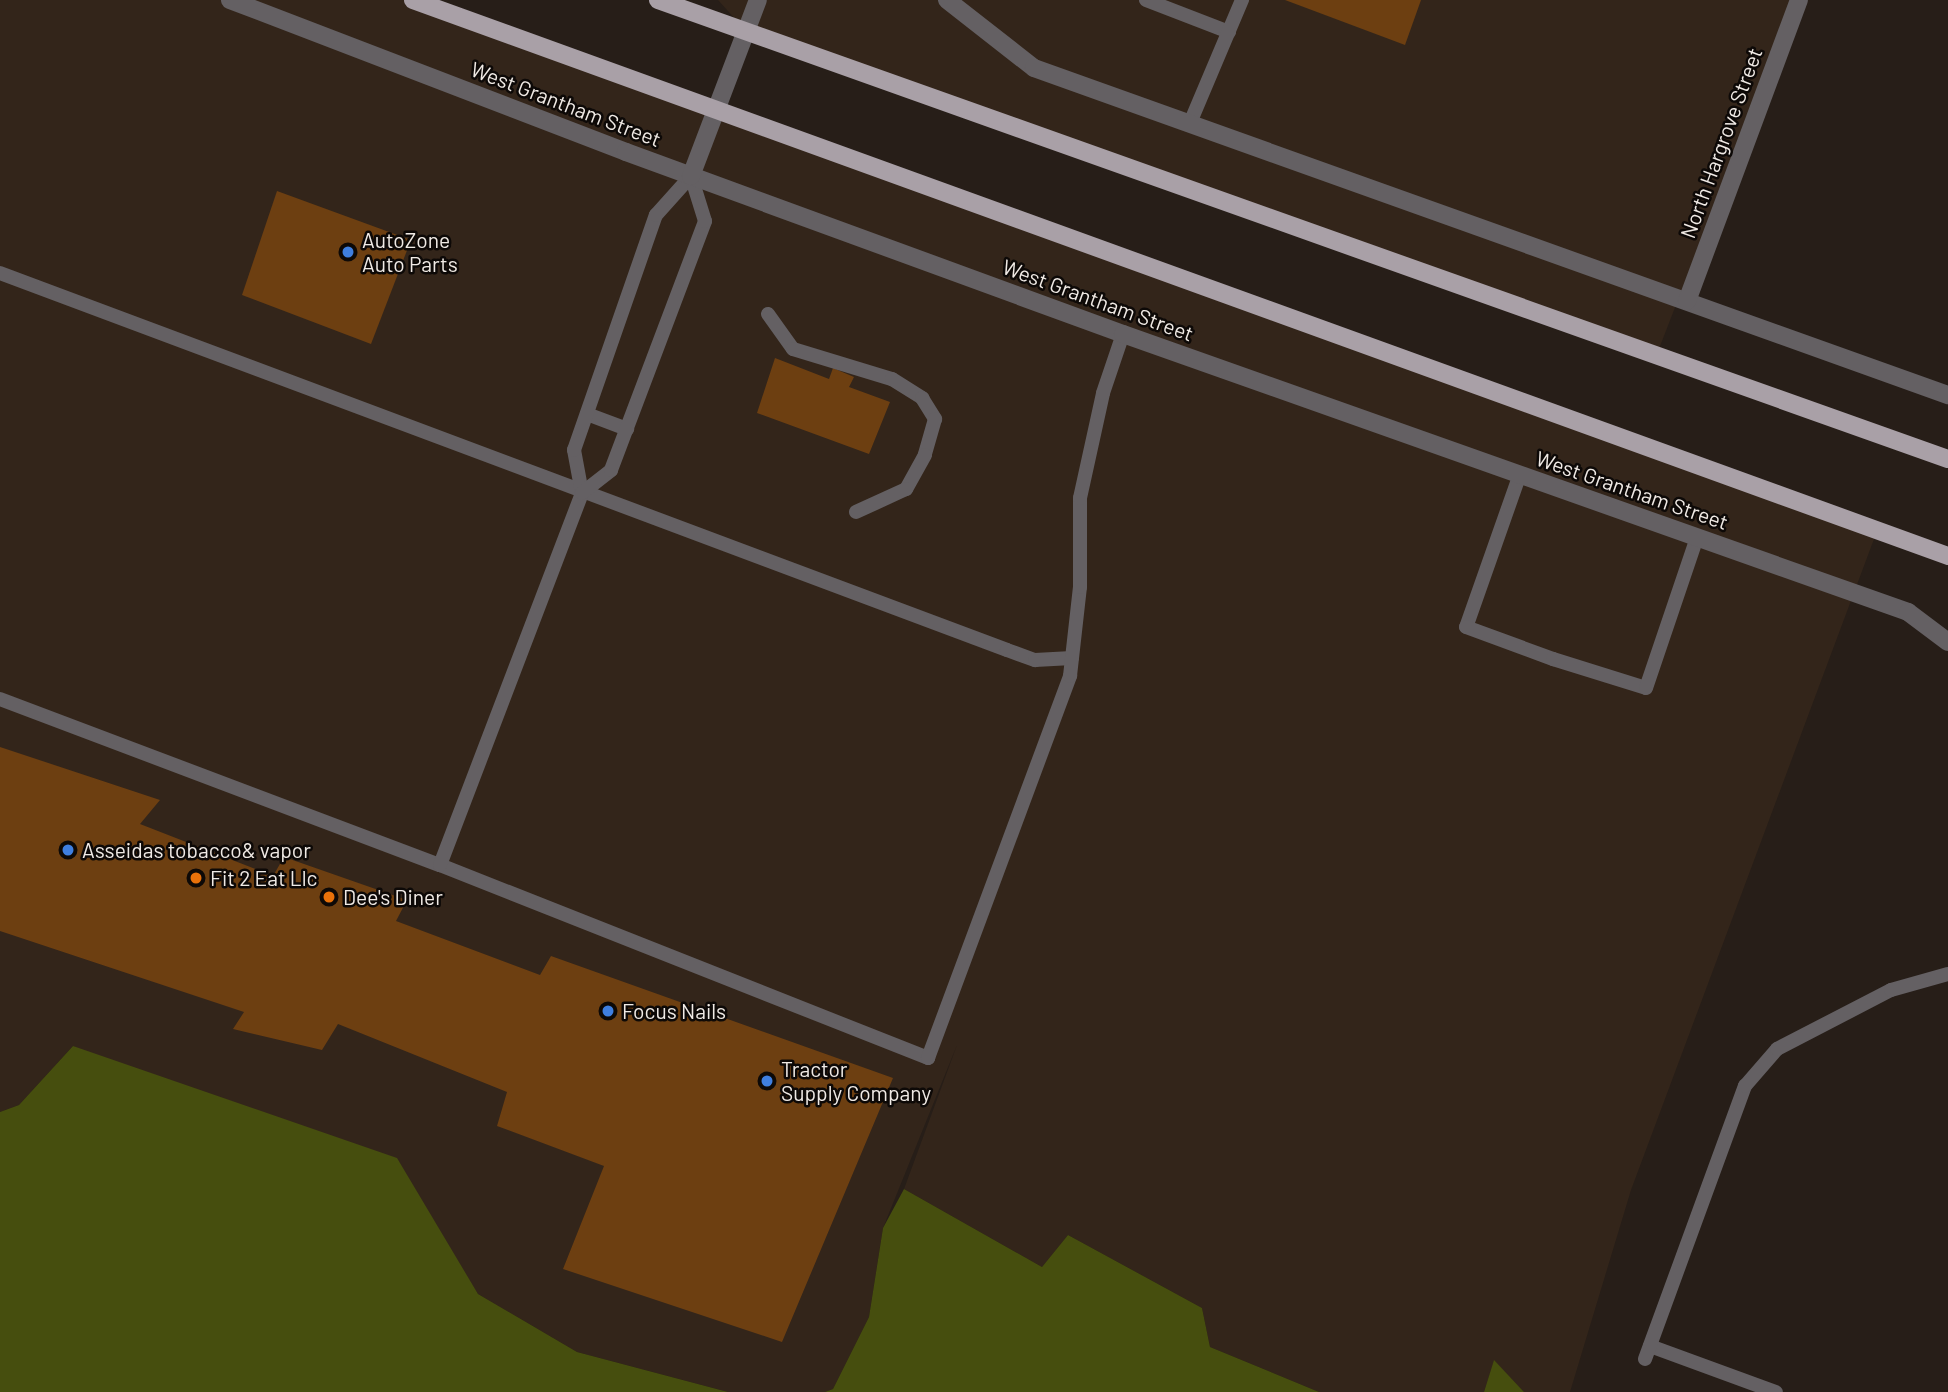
<!DOCTYPE html>
<style>
body{margin:0}
#map{position:relative;width:1948px;height:1392px;overflow:hidden;background:#271e18;font-family:Barlow,sans-serif}
div>[style]{position:absolute}
.built>*{inset:0;background:#33251a}
.green>*{inset:0;background:#464e0e}
.building>*{inset:0;background:#6d3f11}
.service>*{height:14px;margin:-7px;padding:0 7px;transform-origin:7px;border-radius:7px;background:#646063}
.minor>*{height:18px;margin:-9px;padding:0 9px;transform-origin:9px;border-radius:9px;background:#646063}
.primary>*{height:18px;margin:-9px;padding:0 9px;transform-origin:9px;border-radius:9px;background:#a9a0a7}
.dots>*{width:19px;height:19px;translate:-50% -50%;box-sizing:border-box;border:4px solid #0d0907;border-radius:50%}
span{translate:-50% -50%;white-space:nowrap;text-align:center;line-height:1.15;-webkit-text-stroke:5px #0d0907;paint-order:stroke}
.street-label{font-size:21px;color:#f0eae5}
.poi-label{font-size:21px;color:#f0eae5}
.left{translate:0 -50%;text-align:left}
</style>
<div id="map">
<div class="built">
<div style="clip-path:polygon(0 0,425px 0,1877px 531px,1631px 1190px,1570px 1392px,1524px 1392px,1494px 1361px,1484px 1392px,1319px 1392px,1210px 1347px,1202px 1308px,1068px 1235px,1042px 1267px,904px 1189px,957px 1045px,883px 1228px,869px 1317px,833px 1389px,825px 1392px,728px 1392px,577px 1352px,478px 1294px,446px 1244px,73px 1046px,19px 1105px,0 1112px)"></div>
<div style="clip-path:polygon(718px 0,1794px 0,1657px 354px,746px 31px)"></div>
</div>
<div class="green">
<div style="clip-path:polygon(73px 1046px,397px 1158px,478px 1294px,577px 1352px,728px 1392px,0 1392px,0 1112px,19px 1105px)"></div>
<div style="clip-path:polygon(904px 1189px,1042px 1267px,1068px 1235px,1202px 1308px,1210px 1347px,1319px 1392px,825px 1392px,833px 1389px,869px 1317px,883px 1228px)"></div>
<div style="clip-path:polygon(1494px 1360px,1524px 1392px,1484px 1392px)"></div>
</div>
<div class="building">
<div style="clip-path:polygon(1285px 0,1421px 0,1405px 45px)"></div>
<div style="clip-path:polygon(277px 191px,411px 240px,371px 344px,242px 295px)"></div>
<div style="clip-path:polygon(775px 358px,829px 379px,833px 368px,854px 377px,849px 387px,890px 402px,869px 454px,757px 413px)"></div>
<div style="clip-path:polygon(0 747px,160px 800px,140px 824px,273px 876px,284px 857px,407px 900px,396px 921px,540px 975px,551px 956px,893px 1078px,782px 1342px,563px 1269px,604px 1166px,497px 1126px,507px 1092px,338px 1024px,322px 1050px,233px 1029px,244px 1012px,0 931px)"></div>
</div>
<div class="service">
<div style="left:1146px;top:0;width:89px;rotate:21.1deg"></div>
<div style="left:1190px;top:123px;width:134px;rotate:-67.1deg"></div>
<div style="left:0;top:273px;width:1075px;rotate:20.52deg"></div>
<div style="left:1007px;top:650px;width:30px;rotate:20deg"></div>
<div style="left:1035px;top:660px;width:37px;rotate:-3deg"></div>
<div style="left:768px;top:314px;width:43px;rotate:54.5deg"></div>
<div style="left:793px;top:349px;width:103px;rotate:16.9deg"></div>
<div style="left:892px;top:379px;width:36px;rotate:32deg"></div>
<div style="left:922px;top:398px;width:25px;rotate:58deg"></div>
<div style="left:935px;top:419px;width:37px;rotate:106deg"></div>
<div style="left:925px;top:455px;width:39px;rotate:119deg"></div>
<div style="left:906px;top:489px;width:55px;rotate:155.3deg"></div>
<div style="left:587px;top:414px;width:43px;rotate:20.6deg"></div>
<div style="left:1520px;top:474px;width:162px;rotate:109.4deg"></div>
<div style="left:1466px;top:627px;width:93px;rotate:20.2deg"></div>
<div style="left:1553px;top:659px;width:97px;rotate:17.3deg"></div>
<div style="left:1646px;top:688px;width:159px;rotate:-71.3deg"></div>
<div style="left:582px;top:493px;width:44px;rotate:-100.5deg"></div>
<div style="left:574px;top:450px;width:249px;rotate:-70.8deg"></div>
<div style="left:656px;top:215px;width:52px;rotate:-48.1deg"></div>
<div style="left:0;top:699px;width:470px;rotate:20.7deg"></div>
<div style="left:440px;top:865px;width:525px;rotate:21.58deg"></div>
<div style="left:928px;top:1058px;width:408px;rotate:-69.6deg"></div>
<div style="left:1070px;top:676px;width:90px;rotate:-83.6deg"></div>
<div style="left:1080px;top:587px;width:89px;rotate:-90deg"></div>
<div style="left:1080px;top:498px;width:107px;rotate:-77.6deg"></div>
<div style="left:1103px;top:393px;width:62px;rotate:-71.3deg"></div>
<div style="left:440px;top:865px;width:398px;rotate:-69.1deg"></div>
<div style="left:582px;top:493px;width:37px;rotate:-38deg"></div>
<div style="left:611px;top:470px;width:266px;rotate:-69.3deg"></div>
<div style="left:705px;top:221px;width:47px;rotate:-107.3deg"></div>
<div style="left:1650px;top:1346px;width:134px;rotate:20.1deg"></div>
<div style="left:1645px;top:1359px;width:291px;rotate:-69.9deg"></div>
<div style="left:1745px;top:1086px;width:49px;rotate:-49.1deg"></div>
<div style="left:1777px;top:1049px;width:128px;rotate:-27.4deg"></div>
<div style="left:1891px;top:990px;width:59px;rotate:-15.7deg"></div>
</div>
<div class="minor">
<div style="left:230px;top:0;width:424px;rotate:21deg"></div>
<div style="left:626px;top:152px;width:529px;rotate:20.11deg"></div>
<div style="left:1123px;top:334px;width:833px;rotate:19.5deg"></div>
<div style="left:1908px;top:612px;width:50px;rotate:36.9deg"></div>
<div style="left:947px;top:0;width:110px;rotate:38deg"></div>
<div style="left:1034px;top:68px;width:971px;rotate:19.69deg"></div>
<div style="left:691px;top:176px;width:188px;rotate:-69.2deg"></div>
<div style="left:1687px;top:301px;width:321px;rotate:-69.6deg"></div>
</div>
<div class="primary">
<div style="left:413px;top:0;width:1633px;rotate:19.91deg"></div>
<div style="left:658px;top:0;width:1369px;rotate:19.59deg"></div>
</div>
<div class="dots">
<div style="left:348px;top:252px;background:#3f7fe0"></div>
<div style="left:68px;top:850px;background:#3f7fe0"></div>
<div style="left:196px;top:878px;background:#e8710a"></div>
<div style="left:329px;top:897px;background:#e8710a"></div>
<div style="left:608px;top:1011px;background:#3f7fe0"></div>
<div style="left:767px;top:1081px;background:#3f7fe0"></div>
</div>
<div class="street-label">
<span style="left:566px;top:104px;rotate:21deg">West Grantham Street</span>
<span style="left:1721px;top:143px;rotate:-70deg">North Hargrove Street</span>
<span style="left:1098px;top:300px;rotate:20deg">West Grantham Street</span>
<span style="left:1632px;top:490px;rotate:19deg">West Grantham Street</span>
</div>
<div class="poi-label">
<span class="left" style="left:362px;top:252px">AutoZone<br>Auto Parts</span>
<span class="left" style="left:82px;top:850px">Asseidas tobacco&amp; vapor</span>
<span class="left" style="left:210px;top:878px">Fit 2 Eat Llc</span>
<span class="left" style="left:343px;top:897px">Dee's Diner</span>
<span class="left" style="left:622px;top:1011px">Focus Nails</span>
<span class="left" style="left:781px;top:1081px">Tractor<br>Supply Company</span>
</div>
</div>
